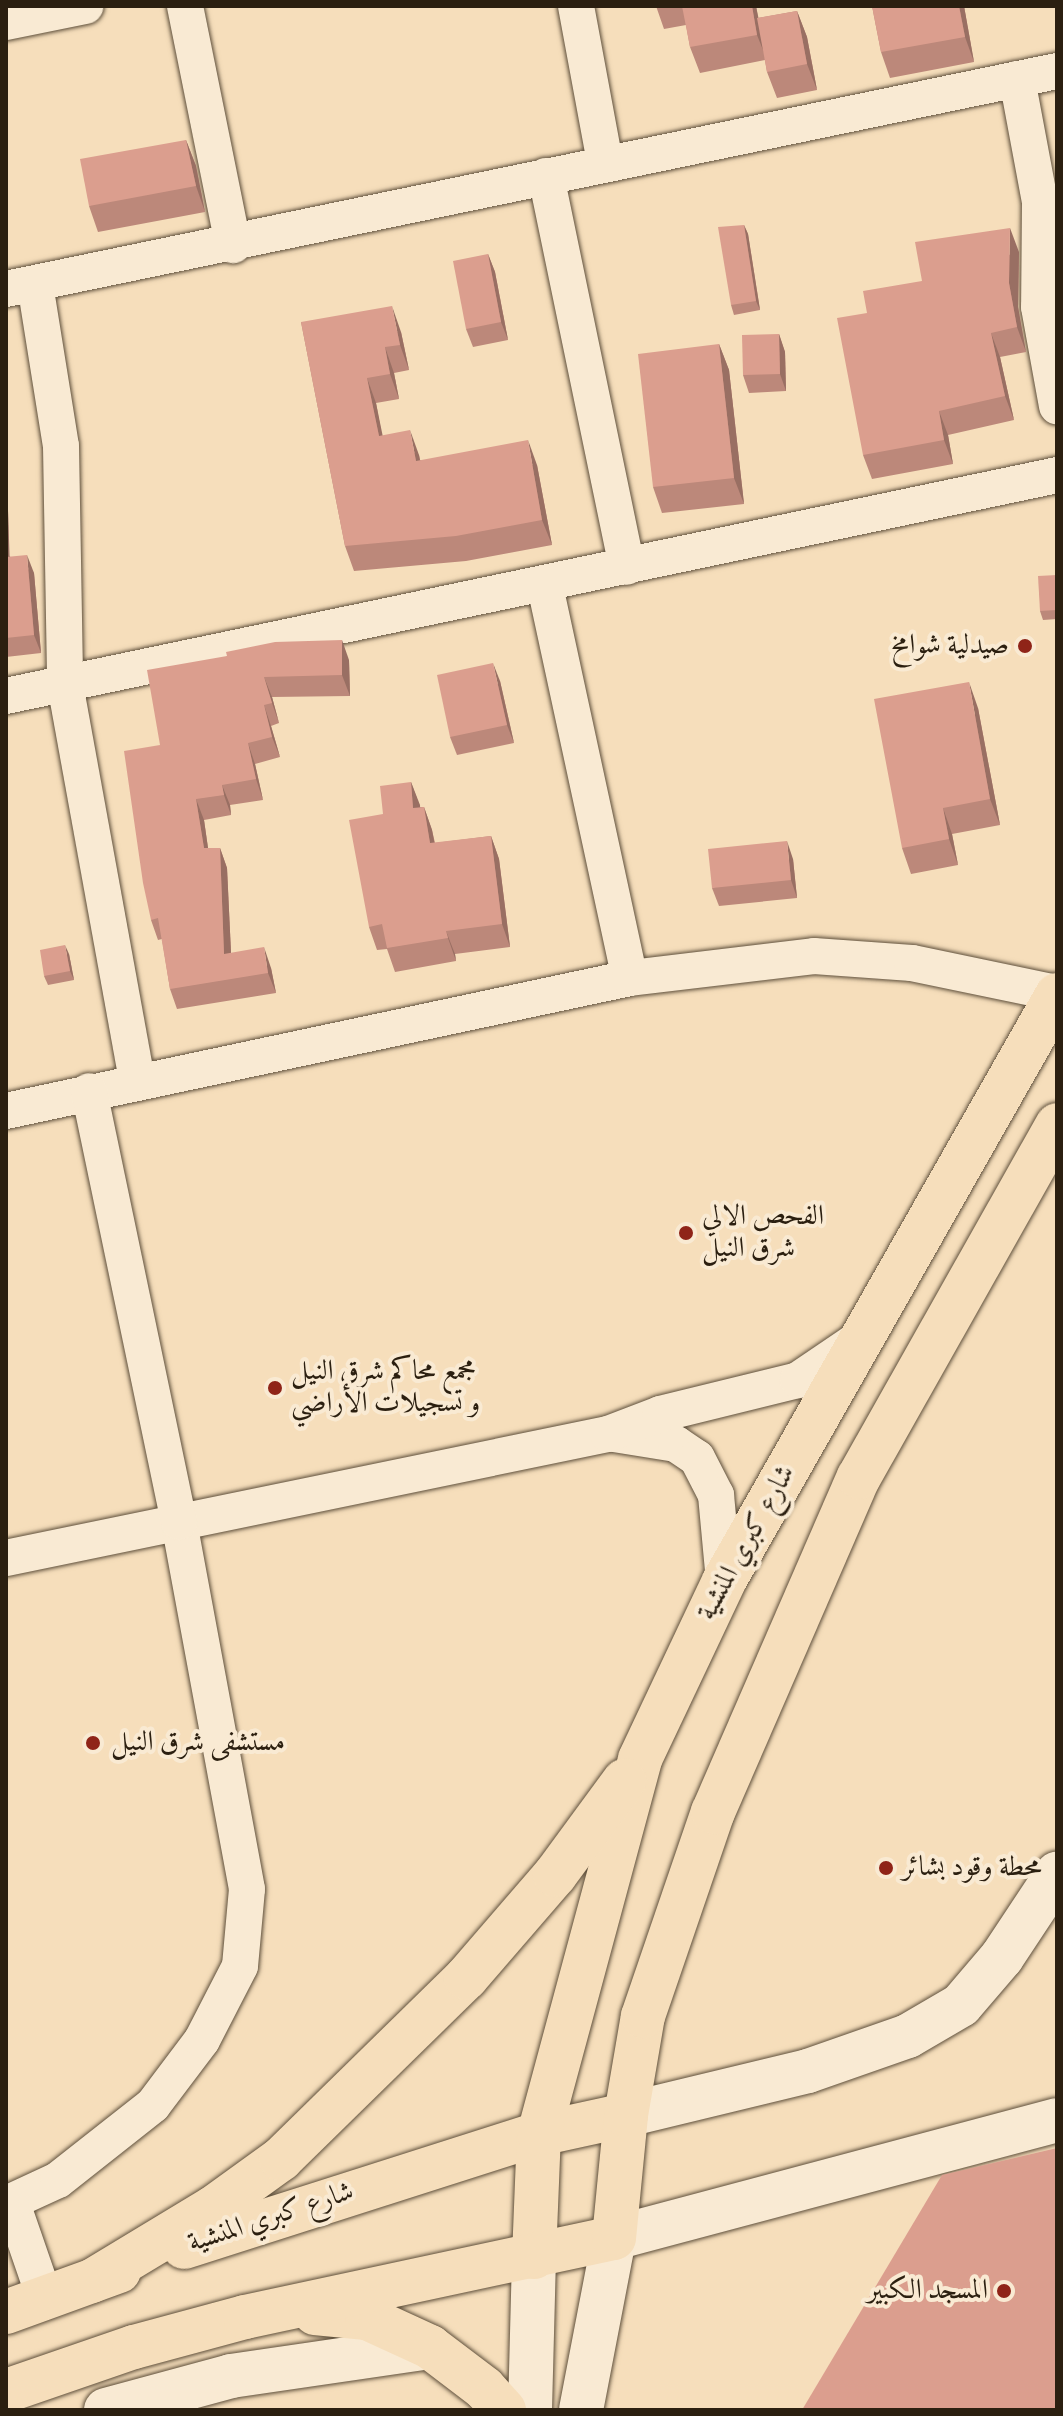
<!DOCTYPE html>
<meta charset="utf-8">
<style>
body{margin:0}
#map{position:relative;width:1063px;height:2416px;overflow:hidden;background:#f6debb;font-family:"IM FELL English",Amiri,serif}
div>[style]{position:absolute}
.roads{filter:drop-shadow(0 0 2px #5e4f3b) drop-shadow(0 0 2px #5e4f3b)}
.minor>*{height:36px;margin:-18px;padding:0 18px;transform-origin:18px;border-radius:18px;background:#f9ead3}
.tertiary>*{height:44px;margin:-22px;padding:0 22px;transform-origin:22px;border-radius:22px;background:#f9ead3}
.primary>*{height:44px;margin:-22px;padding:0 22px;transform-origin:22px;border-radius:22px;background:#f6debb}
.wall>*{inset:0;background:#bc887a}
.shaded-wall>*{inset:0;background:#996f63}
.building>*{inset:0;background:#db9e8e}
.dots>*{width:22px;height:22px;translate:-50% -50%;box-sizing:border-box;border:4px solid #f9ead3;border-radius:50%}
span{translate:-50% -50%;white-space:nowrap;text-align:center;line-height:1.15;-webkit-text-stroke:8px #f9ead3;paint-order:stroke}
.poi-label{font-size:28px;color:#2b1f10}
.right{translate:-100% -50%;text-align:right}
.left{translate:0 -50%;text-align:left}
.street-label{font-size:28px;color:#2b1f10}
.frame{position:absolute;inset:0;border:8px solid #2b1f10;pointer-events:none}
</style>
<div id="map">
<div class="roads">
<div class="minor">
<div style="left:185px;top:6px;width:244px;rotate:78.6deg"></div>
<div style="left:576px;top:6px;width:160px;rotate:79.5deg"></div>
<div style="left:6px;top:22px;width:81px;rotate:-11.4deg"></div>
<div style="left:1017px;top:79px;width:125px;rotate:79.4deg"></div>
<div style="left:1040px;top:202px;width:105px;rotate:90.5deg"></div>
<div style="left:1039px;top:307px;width:101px;rotate:79.7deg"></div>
<div style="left:546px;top:176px;width:399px;rotate:78.3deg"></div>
<div style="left:35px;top:284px;width:164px;rotate:80.9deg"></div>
<div style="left:61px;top:446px;width:238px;rotate:89deg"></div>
<div style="left:65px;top:684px;width:404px;rotate:79.7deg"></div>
<div style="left:6px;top:289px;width:1073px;rotate:-11.72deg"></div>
<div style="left:545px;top:586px;width:401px;rotate:77.8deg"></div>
<div style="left:6px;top:696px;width:1074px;rotate:-11.87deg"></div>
<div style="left:6px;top:1111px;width:638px;rotate:-12.03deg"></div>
<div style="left:630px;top:978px;width:185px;rotate:-6.8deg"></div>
<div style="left:814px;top:956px;width:98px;rotate:4.1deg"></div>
<div style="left:912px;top:963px;width:148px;rotate:11.7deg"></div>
<div style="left:614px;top:1434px;width:63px;rotate:9.2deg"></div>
<div style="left:676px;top:1444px;width:25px;rotate:34deg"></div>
<div style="left:697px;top:1458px;width:42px;rotate:62.8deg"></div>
<div style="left:716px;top:1495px;width:86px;rotate:84.7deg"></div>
<div style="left:6px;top:1558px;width:615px;rotate:-11.64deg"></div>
<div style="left:608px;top:1434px;width:56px;rotate:-21deg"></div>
<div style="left:660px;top:1414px;width:142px;rotate:-13.8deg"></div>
<div style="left:798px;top:1380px;width:78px;rotate:-34.1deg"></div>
<div style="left:12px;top:2203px;width:102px;rotate:71deg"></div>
<div style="left:6px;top:2204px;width:57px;rotate:-24.8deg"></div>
<div style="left:58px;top:2180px;width:121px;rotate:-38.3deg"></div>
<div style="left:153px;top:2105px;width:81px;rotate:-53deg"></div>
<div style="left:202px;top:2040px;width:83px;rotate:-62.8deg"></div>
<div style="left:240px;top:1966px;width:77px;rotate:-84.8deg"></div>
<div style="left:247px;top:1889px;width:373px;rotate:-100.5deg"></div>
<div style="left:179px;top:1522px;width:440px;rotate:-101.8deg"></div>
</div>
<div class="tertiary">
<div style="left:626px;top:2115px;width:187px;rotate:-13.6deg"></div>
<div style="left:808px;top:2071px;width:106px;rotate:-19.3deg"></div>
<div style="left:908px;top:2036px;width:61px;rotate:-30.3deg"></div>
<div style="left:961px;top:2005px;width:63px;rotate:-49.5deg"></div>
<div style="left:1002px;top:1957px;width:100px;rotate:-56.5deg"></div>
<div style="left:106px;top:2410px;width:130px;rotate:-15.2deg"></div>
<div style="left:231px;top:2376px;width:201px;rotate:-8.3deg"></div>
<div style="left:530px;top:2410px;width:153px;rotate:-88.5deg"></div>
<div style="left:581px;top:2410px;width:175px;rotate:-79.1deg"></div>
<div style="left:614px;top:2238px;width:458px;rotate:-14.9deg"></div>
</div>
<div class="primary">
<div style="left:184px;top:2247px;width:373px;rotate:-17.7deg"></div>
<div style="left:539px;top:2134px;width:89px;rotate:-12.3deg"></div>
<div style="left:534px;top:2257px;width:123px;rotate:-87.7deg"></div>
<div style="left:539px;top:2134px;width:388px;rotate:-74.9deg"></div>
<div style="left:640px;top:1759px;width:197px;rotate:-64.7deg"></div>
<div style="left:724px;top:1581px;width:674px;rotate:-60.39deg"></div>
<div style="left:92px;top:2281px;width:141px;rotate:-31.1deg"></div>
<div style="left:213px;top:2208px;width:84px;rotate:-35.8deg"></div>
<div style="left:281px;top:2159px;width:259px;rotate:-44.4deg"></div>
<div style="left:466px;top:1978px;width:136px;rotate:-49.2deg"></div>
<div style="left:555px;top:1875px;width:117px;rotate:-53.7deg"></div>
<div style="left:6px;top:2312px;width:120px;rotate:-19.9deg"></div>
<div style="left:315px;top:2313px;width:52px;rotate:5.5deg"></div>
<div style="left:367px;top:2318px;width:69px;rotate:24.7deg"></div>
<div style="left:430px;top:2347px;width:68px;rotate:37.2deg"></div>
<div style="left:484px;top:2388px;width:30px;rotate:48deg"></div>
<div style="left:6px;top:2391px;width:135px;rotate:-19deg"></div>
<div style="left:134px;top:2347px;width:115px;rotate:-15.1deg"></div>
<div style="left:245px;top:2317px;width:377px;rotate:-12.1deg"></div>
<div style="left:614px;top:2238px;width:124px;rotate:-84.4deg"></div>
<div style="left:626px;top:2115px;width:100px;rotate:-80.3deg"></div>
<div style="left:643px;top:2016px;width:216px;rotate:-71.1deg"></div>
<div style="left:713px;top:1812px;width:365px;rotate:-66.5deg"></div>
<div style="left:859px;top:1477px;width:404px;rotate:-60.6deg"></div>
</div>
</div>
<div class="wall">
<div style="clip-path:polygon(656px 6px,756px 6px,758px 18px,797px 11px,807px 37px,817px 90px,777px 98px,767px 72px,765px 60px,700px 73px,690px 47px,686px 25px,664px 29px)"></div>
<div style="clip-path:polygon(872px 6px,964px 6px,974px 62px,890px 78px,881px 52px)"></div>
<div style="clip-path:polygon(186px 140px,196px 166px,205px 212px,98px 232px,89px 206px)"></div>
<div style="clip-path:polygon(744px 225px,748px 234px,760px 310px,734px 315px,731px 305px)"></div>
<div style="clip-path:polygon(1019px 252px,1018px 307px,1026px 352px,1000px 357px,1014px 420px,948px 435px,953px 464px,872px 479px,863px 455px,922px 281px)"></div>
<div style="clip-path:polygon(488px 254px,495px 272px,508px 340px,473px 347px,466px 329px)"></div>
<div style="clip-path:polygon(301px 322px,401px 332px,409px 370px,394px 373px,399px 399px,376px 403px,382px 436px,419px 455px,420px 460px,537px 465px,552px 545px,466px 561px,354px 571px,345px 546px)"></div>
<div style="clip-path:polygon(779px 334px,785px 352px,786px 391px,749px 393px,743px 375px)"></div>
<div style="clip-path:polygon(719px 344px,729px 370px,744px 504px,662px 513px,653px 487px)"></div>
<div style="clip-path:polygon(6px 505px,8px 510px,9px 556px,34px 573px,41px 653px,6px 657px)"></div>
<div style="clip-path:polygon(1057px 575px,1057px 619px,1043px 620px,1040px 611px)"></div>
<div style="clip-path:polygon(227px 656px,349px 660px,350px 696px,272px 697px,279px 723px,271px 726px,280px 757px,255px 764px,263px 800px,230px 805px,231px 815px,204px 820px,208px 848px,220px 848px,227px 868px,231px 953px,271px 968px,276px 993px,177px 1009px,170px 989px,162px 939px,158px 940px,151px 920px,160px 745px)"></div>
<div style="clip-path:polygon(500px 681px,514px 743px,457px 755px,450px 737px)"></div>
<div style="clip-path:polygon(978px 708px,1000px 825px,952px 834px,958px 865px,911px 874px,902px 848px)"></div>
<div style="clip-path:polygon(411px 782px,420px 807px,424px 807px,432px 830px,435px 843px,491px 836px,499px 859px,510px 947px,455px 954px,456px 961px,395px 972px,387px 949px,377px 950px,369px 927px,383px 814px)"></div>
<div style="clip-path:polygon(793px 859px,797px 898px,719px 906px,712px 888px)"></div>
<div style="clip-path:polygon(69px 954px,74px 980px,48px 985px,44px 976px)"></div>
</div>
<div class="shaded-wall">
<div style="clip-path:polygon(752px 6px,756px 6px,767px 60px,757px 35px)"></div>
<div style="clip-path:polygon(959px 6px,964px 6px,974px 62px,965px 37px)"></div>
<div style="clip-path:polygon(797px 11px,807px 37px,817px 90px,807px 64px)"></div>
<div style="clip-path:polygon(186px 140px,196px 166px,205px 212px,196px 186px)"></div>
<div style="clip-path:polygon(744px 225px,748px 234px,760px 310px,756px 301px)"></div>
<div style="clip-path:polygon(1010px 228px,1019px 252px,1018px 307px,1026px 352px,1017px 327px,1009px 283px)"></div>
<div style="clip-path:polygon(488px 254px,495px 272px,508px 340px,501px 322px)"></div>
<div style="clip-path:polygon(392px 306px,401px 332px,409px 370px,400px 345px)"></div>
<div style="clip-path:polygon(991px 333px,1000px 357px,1014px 420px,1005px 396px)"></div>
<div style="clip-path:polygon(779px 334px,785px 352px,786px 391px,780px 374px)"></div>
<div style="clip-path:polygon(719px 344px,729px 370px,744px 504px,734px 478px)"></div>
<div style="clip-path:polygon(385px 347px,394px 373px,399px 399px,390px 374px)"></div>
<div style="clip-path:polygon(367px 378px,376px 403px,388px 462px,379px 436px)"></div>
<div style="clip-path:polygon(939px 411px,948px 435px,953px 464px,944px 440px)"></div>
<div style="clip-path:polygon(410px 430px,419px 455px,425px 486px,416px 461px)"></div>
<div style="clip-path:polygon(528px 440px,537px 465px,552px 545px,542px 520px)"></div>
<div style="clip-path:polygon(6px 505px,8px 510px,10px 570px,6px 560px)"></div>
<div style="clip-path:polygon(27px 555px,34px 573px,41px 653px,34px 635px)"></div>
<div style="clip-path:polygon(342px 640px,349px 660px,350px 696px,342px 675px)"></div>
<div style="clip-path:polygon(493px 663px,500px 681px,514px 743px,507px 725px)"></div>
<div style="clip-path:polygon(264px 677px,272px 697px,279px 723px,272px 703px)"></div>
<div style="clip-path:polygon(969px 682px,978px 708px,1000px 825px,990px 799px)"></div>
<div style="clip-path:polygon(264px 705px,271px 726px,280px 757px,272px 737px)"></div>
<div style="clip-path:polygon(248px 743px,255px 764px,263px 800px,256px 779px)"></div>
<div style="clip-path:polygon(411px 782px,420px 805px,421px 832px,413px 808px)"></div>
<div style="clip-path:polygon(222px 785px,230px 805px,231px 815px,224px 795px)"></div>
<div style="clip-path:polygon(196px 799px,204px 820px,211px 869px,204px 848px)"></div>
<div style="clip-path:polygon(424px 807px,432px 830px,439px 867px,430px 843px)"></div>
<div style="clip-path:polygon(943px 808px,952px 834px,958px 865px,949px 839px)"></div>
<div style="clip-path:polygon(491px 836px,499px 859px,510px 947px,502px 924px)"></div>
<div style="clip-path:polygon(787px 841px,793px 859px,797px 898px,791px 880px)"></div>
<div style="clip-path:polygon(220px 848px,227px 868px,232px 974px,224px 954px)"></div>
<div style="clip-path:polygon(446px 931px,455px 954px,456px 961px,448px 938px)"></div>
<div style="clip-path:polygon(65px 945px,69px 954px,74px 980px,70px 971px)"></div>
<div style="clip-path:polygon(264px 947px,271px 968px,276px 993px,268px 973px)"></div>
</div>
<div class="building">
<div style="clip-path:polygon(682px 6px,752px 6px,757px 35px,690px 47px)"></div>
<div style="clip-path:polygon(872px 6px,959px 6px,965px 37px,881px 52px)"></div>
<div style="clip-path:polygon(797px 11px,807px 64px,767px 72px,757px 18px)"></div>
<div style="clip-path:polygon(186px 140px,196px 186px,89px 206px,80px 159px)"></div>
<div style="clip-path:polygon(744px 225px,756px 301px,731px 305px,718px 227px)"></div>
<div style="clip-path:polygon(1010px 228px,1009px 283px,1017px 327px,991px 333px,1005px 396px,939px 411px,944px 440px,863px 455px,837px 318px,867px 313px,863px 291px,922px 281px,915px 242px)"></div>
<div style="clip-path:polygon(488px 254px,501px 322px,466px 329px,453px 261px)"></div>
<div style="clip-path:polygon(392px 306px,400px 345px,385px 347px,390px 374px,367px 378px,379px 436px,410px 430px,416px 461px,528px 440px,542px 520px,456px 536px,345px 546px,301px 322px)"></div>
<div style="clip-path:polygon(779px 334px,780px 374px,743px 375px,742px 335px)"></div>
<div style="clip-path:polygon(719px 344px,734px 478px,653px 487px,638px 354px)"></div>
<div style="clip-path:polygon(27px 555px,34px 635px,6px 638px,6px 557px)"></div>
<div style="clip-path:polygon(1057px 575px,1057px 610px,1040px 611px,1038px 576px)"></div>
<div style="clip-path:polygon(342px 640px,342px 675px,264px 677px,272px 703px,264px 705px,272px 737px,248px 743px,256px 779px,222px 785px,224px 795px,196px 799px,204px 848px,220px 848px,224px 954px,264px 947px,268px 973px,170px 989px,158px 918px,151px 920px,143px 883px,124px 751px,160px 745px,147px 670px,227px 656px,226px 652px,275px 642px)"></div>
<div style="clip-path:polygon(493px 663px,507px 725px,450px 737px,437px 675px)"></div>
<div style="clip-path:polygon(969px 682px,990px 799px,943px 808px,949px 839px,902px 848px,874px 699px)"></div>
<div style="clip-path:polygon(411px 782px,413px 808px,424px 807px,430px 843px,491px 836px,502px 924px,446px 931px,448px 938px,387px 948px,382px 924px,369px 927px,349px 820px,383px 814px,380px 786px)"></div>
<div style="clip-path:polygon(787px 841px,791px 880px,712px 888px,708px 849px)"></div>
<div style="clip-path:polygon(65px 945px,70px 971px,44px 976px,40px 950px)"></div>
<div style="clip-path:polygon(1057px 2148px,1057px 2410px,802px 2410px,942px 2175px)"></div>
</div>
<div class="dots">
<div style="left:1025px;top:646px;background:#8f2418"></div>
<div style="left:686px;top:1233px;background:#8f2418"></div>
<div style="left:275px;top:1388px;background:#8f2418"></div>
<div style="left:93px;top:1743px;background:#8f2418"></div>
<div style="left:886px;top:1868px;background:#8f2418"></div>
<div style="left:1004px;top:2291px;background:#8f2418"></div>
</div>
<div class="poi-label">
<span class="right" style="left:1009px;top:646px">صيدلية شوامخ</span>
<span class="left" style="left:702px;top:1233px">الفحص الالي<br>شرق النيل</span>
<span class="left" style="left:291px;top:1388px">مجمع محاكم شرق النيل<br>و تسجيلات الأراضي</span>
<span class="left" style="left:111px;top:1743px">مستشفى شرق النيل</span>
<span class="left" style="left:902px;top:1868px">محطة وقود بشائر</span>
<span class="right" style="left:988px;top:2291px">المسجد الكبير</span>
</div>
<div class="street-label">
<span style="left:747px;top:1543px;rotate:-61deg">شارع كبري المنشية</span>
<span style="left:271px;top:2218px;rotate:-18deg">شارع كبري المنشية</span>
</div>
<div class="frame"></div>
</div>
